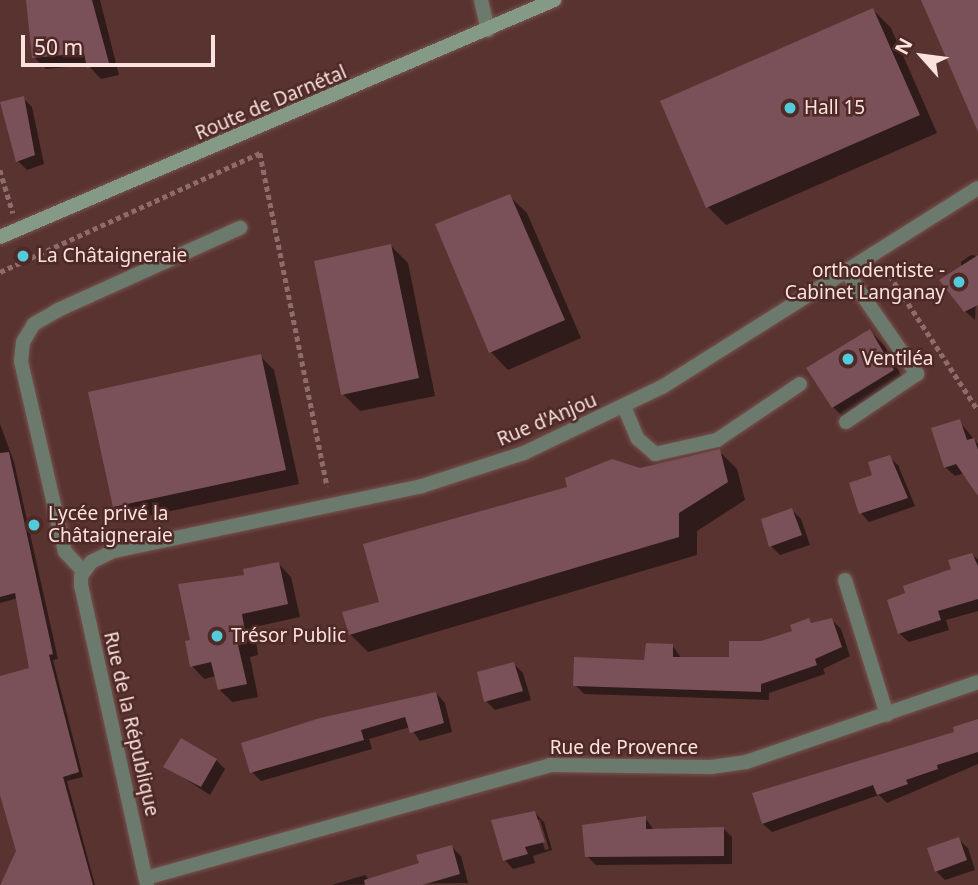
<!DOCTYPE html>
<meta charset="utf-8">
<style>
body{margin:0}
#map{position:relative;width:978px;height:885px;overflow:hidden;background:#59332f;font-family:"Noto Sans",sans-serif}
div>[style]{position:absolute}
.shadow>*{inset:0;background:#0007}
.building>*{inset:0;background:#7b5159}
.path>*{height:4.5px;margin-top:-2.25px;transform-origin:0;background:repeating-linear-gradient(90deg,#8e6c69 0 5px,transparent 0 8.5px)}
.roads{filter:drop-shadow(0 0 2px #76524f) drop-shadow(0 0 2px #76524f)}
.service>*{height:14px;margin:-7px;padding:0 7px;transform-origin:7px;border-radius:7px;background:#6c7a6d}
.minor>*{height:14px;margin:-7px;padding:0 7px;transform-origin:7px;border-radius:7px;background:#6c7a6d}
.secondary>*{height:14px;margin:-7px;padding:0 7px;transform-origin:7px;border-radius:7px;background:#859a86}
.dots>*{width:19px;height:19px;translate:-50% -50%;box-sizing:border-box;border:4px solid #4e2925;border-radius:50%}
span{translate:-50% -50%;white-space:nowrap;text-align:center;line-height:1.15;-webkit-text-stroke:5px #4e2925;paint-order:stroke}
.street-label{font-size:19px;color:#fbe2df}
.poi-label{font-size:19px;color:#fbe2df}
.left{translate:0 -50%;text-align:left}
.right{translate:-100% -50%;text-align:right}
.north{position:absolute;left:887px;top:21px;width:70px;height:70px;-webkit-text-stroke:5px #4e2925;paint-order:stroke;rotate:298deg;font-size:19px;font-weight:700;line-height:28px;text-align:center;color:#fbe2df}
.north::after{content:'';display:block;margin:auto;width:24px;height:32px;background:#fbe2df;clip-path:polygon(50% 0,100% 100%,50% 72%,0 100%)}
.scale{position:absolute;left:21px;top:35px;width:194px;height:32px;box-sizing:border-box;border:4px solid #fbe2df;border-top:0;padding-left:9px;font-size:21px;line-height:24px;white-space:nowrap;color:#fbe2df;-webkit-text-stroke:5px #4e2925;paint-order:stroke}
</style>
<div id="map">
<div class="shadow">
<div style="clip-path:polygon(28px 0,100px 0,119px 75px,101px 79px,88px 65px,46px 69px,34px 57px)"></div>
<div style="clip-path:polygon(873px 10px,891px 28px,937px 133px,726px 225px,708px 207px)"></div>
<div style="clip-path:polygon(23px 98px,32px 107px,44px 164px,27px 170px,18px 161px)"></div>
<div style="clip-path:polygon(509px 196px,527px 213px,581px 338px,508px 370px,491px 352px,437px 225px)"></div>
<div style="clip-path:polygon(391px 246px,408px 263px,435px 396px,360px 411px,343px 394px)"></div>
<div style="clip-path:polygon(971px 255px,978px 256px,975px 320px,965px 311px,961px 262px)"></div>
<div style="clip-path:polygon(870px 331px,884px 345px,906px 384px,847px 421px,833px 407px)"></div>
<div style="clip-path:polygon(260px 356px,274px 370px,299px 484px,128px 520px,114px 506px)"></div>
<div style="clip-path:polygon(959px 421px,978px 444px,978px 488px,964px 473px,955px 476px,945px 467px)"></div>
<div style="clip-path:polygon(0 424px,14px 462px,58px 659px,53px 660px,83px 777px,67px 781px,95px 885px,0 884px,18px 851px,0 789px,0 678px,31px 670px,18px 598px,0 603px)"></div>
<div style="clip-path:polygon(719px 451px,737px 469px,745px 500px,697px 531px,697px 555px,368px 652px,350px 634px,382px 603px)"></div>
<div style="clip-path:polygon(889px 457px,898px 465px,915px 506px,869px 522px,861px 513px,851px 484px,874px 476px)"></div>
<div style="clip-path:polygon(792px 510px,801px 519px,810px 545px,780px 555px,771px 546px)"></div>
<div style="clip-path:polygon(971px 555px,978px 559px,978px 611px,946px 620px,949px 630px,909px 642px,899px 633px)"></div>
<div style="clip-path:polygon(279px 564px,291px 577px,300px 617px,254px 627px,258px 655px,250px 657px,258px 697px,232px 702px,219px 689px,216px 676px,204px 679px,192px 666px,192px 641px,247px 577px)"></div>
<div style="clip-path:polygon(808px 620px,813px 625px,832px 620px,841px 629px,850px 656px,823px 669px,825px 674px,769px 693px,769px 700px,584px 694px,575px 685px,646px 662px,672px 645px,682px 659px,730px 659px,794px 633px)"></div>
<div style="clip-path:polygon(514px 664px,523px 673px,531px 700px,495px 710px,486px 701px)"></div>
<div style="clip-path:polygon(436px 693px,445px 703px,452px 732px,420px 741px,410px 727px,369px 739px,372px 749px,261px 781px,252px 772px)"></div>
<div style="clip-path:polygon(978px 720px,978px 764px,887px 803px,879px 795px,772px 832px,763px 824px,754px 794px,956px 733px)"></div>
<div style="clip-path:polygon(216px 760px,225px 769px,210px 795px,166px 766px)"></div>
<div style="clip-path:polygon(evenodd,535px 813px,544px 822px,552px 850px,533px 856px,535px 863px,513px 869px,505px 860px,535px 813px,536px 820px,540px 820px,549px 849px,545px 850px,536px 820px)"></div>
<div style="clip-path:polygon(645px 818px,654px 830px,724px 829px,732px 837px,732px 864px,596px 865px,587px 856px,584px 826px)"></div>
<div style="clip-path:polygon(958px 839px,968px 848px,975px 870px,945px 880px,936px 871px)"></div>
<div style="clip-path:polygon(452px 847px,461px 856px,468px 883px,332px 885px,365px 875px,369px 880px,421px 864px)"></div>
</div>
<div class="building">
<div style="clip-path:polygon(26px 0,92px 0,109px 63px,87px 68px,84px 53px,32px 58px)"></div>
<div style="clip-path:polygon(921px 0,978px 0,978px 132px,941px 46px)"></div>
<div style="clip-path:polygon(873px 8px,920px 115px,706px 208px,660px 101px)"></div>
<div style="clip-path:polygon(24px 96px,35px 155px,16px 162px,0 102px)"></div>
<div style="clip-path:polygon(510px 194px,565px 320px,489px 353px,435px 224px)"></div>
<div style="clip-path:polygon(391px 244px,419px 378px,341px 395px,314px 261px)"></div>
<div style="clip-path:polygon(978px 255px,978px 305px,964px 312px,939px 280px)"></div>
<div style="clip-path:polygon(870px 329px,894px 370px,832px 408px,806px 368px)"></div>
<div style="clip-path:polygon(261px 354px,286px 470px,113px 507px,88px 392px)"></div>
<div style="clip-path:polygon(960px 419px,967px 440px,974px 438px,978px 450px,978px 496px,956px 464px,944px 468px,931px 428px)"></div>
<div style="clip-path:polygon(720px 449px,728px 482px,679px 513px,679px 537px,349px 635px,342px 612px,379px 602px,363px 544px,567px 487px,565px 478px,612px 459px,640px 468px)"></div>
<div style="clip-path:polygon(9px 452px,53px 654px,49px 655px,79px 772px,63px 777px,93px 885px,0 885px,16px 851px,0 795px,0 676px,29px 668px,15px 593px,0 597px,0 453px)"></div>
<div style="clip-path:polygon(890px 455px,908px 498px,859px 514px,849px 483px,872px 475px,868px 462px)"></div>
<div style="clip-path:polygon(792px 508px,802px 535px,769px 547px,761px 519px)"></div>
<div style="clip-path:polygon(972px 553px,978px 566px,978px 599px,938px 611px,941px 620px,898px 634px,887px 600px,905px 593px,903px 586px,951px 569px,948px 560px)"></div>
<div style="clip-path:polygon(279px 562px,288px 604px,242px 614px,247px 643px,238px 645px,247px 684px,218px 690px,211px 662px,190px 667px,185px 641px,190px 640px,178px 584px,244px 575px,243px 569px)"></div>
<div style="clip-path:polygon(809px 618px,811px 623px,832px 618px,842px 647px,815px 659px,817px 665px,761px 684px,761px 692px,573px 686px,574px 657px,644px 660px,646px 643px,673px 644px,673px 657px,729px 657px,729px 641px,761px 641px,792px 631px,790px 625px)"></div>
<div style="clip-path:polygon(514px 662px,523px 691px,484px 702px,477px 672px)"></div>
<div style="clip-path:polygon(436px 692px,444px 723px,410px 733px,405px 717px,361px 730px,364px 740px,250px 773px,241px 743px,320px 718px)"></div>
<div style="clip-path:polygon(978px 719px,978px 752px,937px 765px,938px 769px,906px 780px,908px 784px,877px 795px,873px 785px,762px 824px,752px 793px,954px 732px,953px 727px)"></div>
<div style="clip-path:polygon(181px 738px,217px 759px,201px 787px,163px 767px)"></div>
<div style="clip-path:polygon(535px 811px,545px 842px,525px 847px,528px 854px,503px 861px,491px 820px)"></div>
<div style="clip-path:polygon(646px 816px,646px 829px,724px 827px,724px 856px,585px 857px,582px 825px)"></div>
<div style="clip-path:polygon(959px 837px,967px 860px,935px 872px,927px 848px)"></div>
<div style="clip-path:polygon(452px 845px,460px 874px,422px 885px,365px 885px,364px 880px,419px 863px,416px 855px)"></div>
</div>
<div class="path">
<div style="left:0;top:170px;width:45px;rotate:73.2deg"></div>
<div style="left:885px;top:268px;width:170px;rotate:56.8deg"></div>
<div style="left:0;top:272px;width:286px;rotate:-24.6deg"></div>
<div style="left:260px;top:153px;width:340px;rotate:78.6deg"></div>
</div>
<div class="roads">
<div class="service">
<div style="left:481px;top:0;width:31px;rotate:77deg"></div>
<div style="left:625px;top:409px;width:33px;rotate:67deg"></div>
<div style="left:638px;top:439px;width:23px;rotate:41deg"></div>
<div style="left:655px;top:454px;width:64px;rotate:-12.7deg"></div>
<div style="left:717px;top:440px;width:100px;rotate:-34deg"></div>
<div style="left:846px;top:422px;width:86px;rotate:-34.1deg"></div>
<div style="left:917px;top:374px;width:123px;rotate:-124.7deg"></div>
<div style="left:83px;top:571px;width:26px;rotate:-133deg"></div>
<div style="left:65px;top:552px;width:196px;rotate:-103deg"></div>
<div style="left:21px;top:361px;width:19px;rotate:-84deg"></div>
<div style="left:23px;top:342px;width:21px;rotate:-59deg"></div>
<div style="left:34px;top:324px;width:28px;rotate:-30deg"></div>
<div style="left:58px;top:310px;width:200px;rotate:-24.3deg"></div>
</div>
<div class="minor">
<div style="left:845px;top:580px;width:141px;rotate:72.7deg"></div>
<div style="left:146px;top:878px;width:420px;rotate:-15.6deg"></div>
<div style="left:550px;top:765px;width:161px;rotate:0.7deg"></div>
<div style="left:711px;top:767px;width:35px;rotate:-8deg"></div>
<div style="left:746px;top:762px;width:245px;rotate:-19deg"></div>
<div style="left:147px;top:885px;width:306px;rotate:-102.4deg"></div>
<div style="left:81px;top:586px;width:10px;rotate:-90deg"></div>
<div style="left:81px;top:576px;width:17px;rotate:-54deg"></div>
<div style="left:91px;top:562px;width:25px;rotate:-26deg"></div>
<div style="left:114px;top:551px;width:315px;rotate:-11.9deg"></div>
<div style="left:422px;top:486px;width:107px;rotate:-17.9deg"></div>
<div style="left:524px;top:453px;width:153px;rotate:-25.6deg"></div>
<div style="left:662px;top:387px;width:373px;rotate:-32.2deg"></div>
</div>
<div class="secondary">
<div style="left:0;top:237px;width:603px;rotate:-23.16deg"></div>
</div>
</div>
<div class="dots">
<div style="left:790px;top:108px;background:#53cbda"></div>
<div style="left:23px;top:256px;background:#53cbda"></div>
<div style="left:959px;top:282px;background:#53cbda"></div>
<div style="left:848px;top:359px;background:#53cbda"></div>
<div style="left:34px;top:525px;background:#53cbda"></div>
<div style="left:217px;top:636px;background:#53cbda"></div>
</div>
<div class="street-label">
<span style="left:271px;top:103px;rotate:-23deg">Route de Darnétal</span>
<span style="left:547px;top:420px;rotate:-23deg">Rue d'Anjou</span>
<span style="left:131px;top:724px;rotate:77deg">Rue de la République</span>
<span style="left:624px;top:748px">Rue de Provence</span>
</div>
<div class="poi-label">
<span class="left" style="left:804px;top:108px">Hall 15</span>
<span class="left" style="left:37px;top:256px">La Châtaigneraie</span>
<span class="right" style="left:945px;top:282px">orthodentiste -<br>Cabinet Langanay</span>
<span class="left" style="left:862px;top:359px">Ventiléa</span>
<span class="left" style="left:48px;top:525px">Lycée privé la<br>Châtaigneraie</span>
<span class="left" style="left:231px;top:636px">Trésor Public</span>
</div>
<div class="north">N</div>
<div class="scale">50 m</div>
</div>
